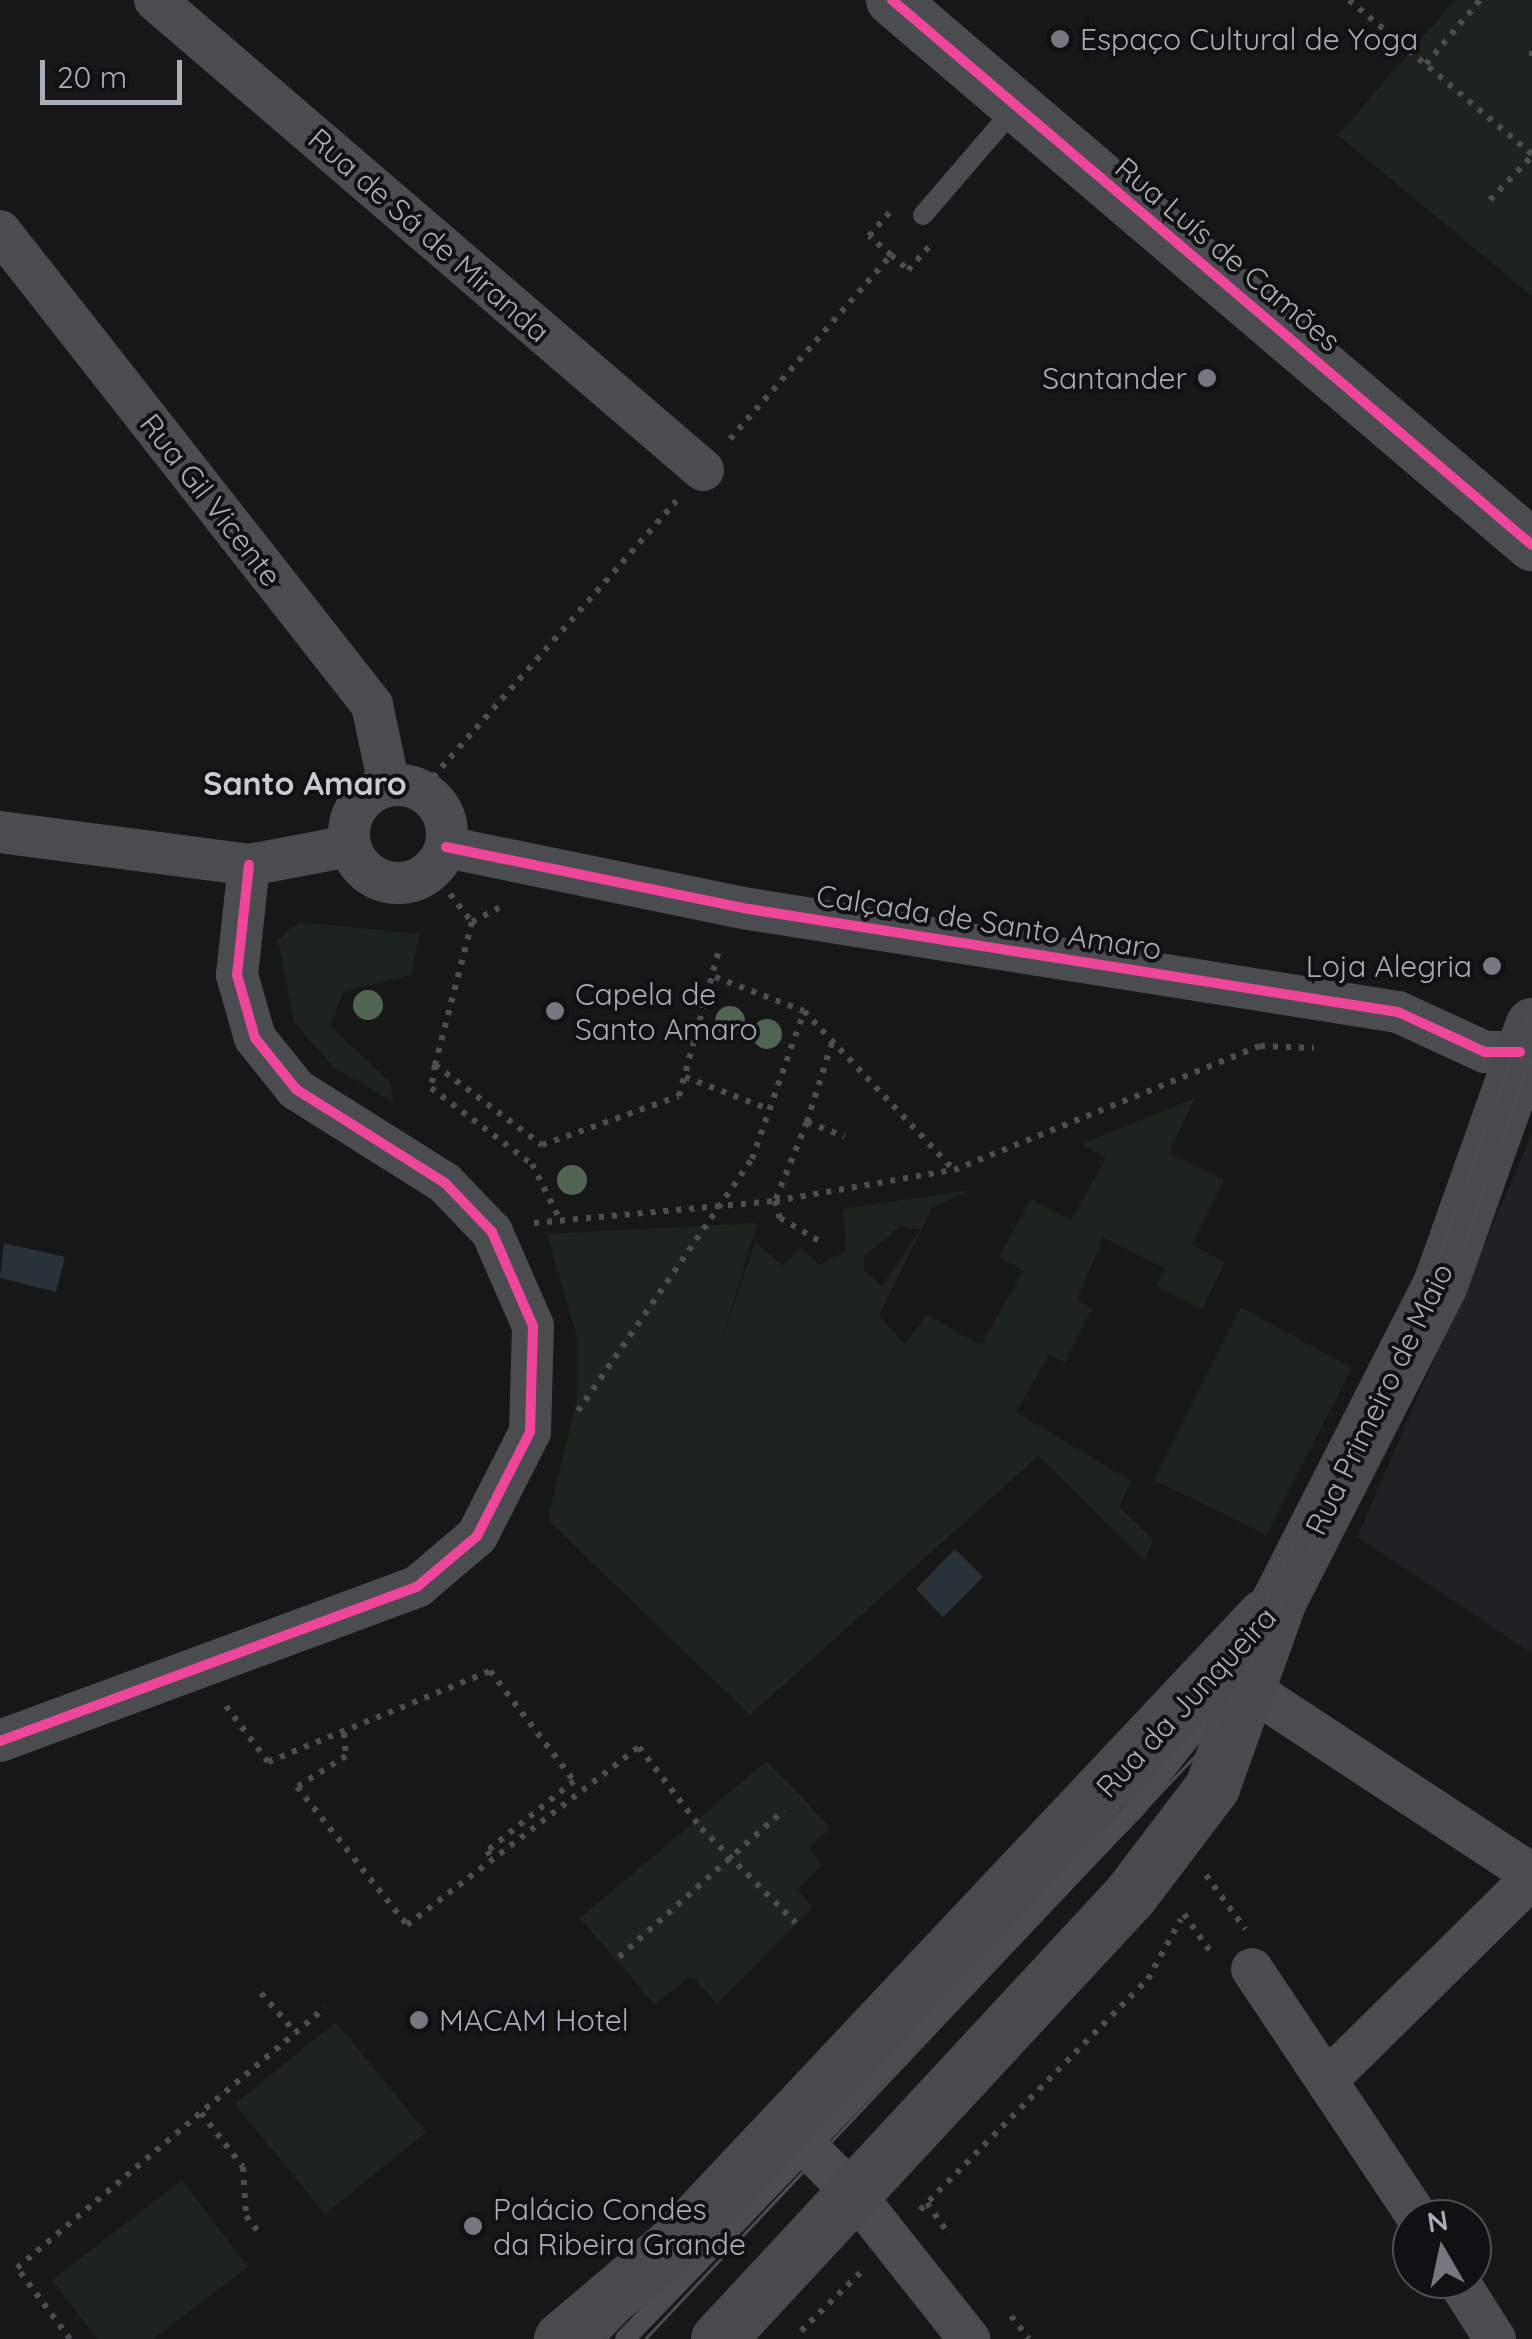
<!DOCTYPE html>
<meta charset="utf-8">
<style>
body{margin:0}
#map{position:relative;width:1532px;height:2339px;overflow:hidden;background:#171717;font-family:Quicksand,sans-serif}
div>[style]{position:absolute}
.built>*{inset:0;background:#212123}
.green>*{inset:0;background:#1d241e}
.water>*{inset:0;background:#2a3239}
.path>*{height:6px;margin-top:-3px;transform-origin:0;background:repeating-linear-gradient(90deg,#4d4e52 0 5px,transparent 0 13px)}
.service>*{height:20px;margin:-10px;padding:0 10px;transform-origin:10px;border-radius:10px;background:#4b4c50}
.minor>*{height:42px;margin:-21px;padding:0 21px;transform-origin:21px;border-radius:21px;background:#4b4c50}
.minor>.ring{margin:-21px;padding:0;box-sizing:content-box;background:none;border:42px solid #4b4c50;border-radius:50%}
.tertiary>*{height:52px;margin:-26px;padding:0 26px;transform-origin:26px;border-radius:26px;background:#4b4c50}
.secondary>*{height:55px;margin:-27.5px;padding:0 27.5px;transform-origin:27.5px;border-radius:27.5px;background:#4a4a4e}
.tram>*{height:2.5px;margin:-1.25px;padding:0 1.25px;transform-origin:1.25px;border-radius:1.25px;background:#4b4c4f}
.cycleway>*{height:10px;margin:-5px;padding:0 5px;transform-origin:5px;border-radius:5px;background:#ed469a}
.trees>*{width:30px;height:30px;margin:-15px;border-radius:50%;background:#506451}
.dots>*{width:28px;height:28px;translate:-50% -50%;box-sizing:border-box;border:5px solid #111113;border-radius:50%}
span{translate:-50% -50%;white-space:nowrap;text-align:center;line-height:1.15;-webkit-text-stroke:8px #111113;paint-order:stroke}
.poi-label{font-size:30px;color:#a8adb8}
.left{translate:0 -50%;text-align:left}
.right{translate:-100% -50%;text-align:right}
.street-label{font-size:30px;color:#a8adb8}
.neighbourhood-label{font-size:32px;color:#c9ccd4;font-weight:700}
.north{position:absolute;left:1392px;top:2199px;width:100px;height:100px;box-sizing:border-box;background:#111113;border:2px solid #4d4f55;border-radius:50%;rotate:351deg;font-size:28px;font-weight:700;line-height:40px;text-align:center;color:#a8adb8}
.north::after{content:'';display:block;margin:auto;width:35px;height:45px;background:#757880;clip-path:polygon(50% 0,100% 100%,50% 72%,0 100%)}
.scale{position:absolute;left:40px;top:60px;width:142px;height:45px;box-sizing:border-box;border:5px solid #a8adb8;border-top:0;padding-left:12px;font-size:30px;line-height:35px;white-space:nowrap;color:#a8adb8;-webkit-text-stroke:8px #111113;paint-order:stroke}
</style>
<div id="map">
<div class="built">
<div style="clip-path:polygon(1532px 1134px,1532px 1654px,1357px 1537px)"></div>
</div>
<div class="green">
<div style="clip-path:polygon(1455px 0,1532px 0,1532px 296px,1338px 135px)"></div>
<div style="clip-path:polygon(299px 922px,420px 934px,411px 975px,343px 992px,330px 1026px,390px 1082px,393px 1102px,335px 1068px,294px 1023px,278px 940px)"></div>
<div style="clip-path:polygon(evenodd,1195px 1098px,1169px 1153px,1224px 1180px,1192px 1245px,1225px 1262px,1202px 1309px,1156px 1286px,1165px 1268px,1103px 1238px,1077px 1299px,1092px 1309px,1065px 1363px,1049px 1355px,1016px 1412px,1131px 1481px,1119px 1507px,1153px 1540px,1145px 1561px,1038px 1456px,750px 1715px,548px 1520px,577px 1399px,577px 1338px,547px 1234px,757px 1223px,721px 1343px,755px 1242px,783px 1266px,800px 1248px,820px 1265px,846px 1250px,843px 1209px,971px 1190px,932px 1208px,879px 1316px,904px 1343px,928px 1315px,981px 1345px,1023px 1271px,999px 1257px,1031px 1199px,1071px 1220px,1106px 1158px,1081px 1144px,1195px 1098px,900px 1226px,920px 1230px,882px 1286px,864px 1271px,864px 1257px,900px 1226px)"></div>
<div style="clip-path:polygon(1241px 1307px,1352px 1368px,1266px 1535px,1154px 1480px)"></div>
<div style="clip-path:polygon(767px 1761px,831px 1828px,808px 1848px,822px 1865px,797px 1890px,813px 1907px,717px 2004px,692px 1975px,654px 2004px,580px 1918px)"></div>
<div style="clip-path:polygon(336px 2022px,426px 2132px,325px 2214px,235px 2104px)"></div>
<div style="clip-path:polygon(182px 2180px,248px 2267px,153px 2339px,97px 2339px,52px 2280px)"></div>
</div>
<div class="water">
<div style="clip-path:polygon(4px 1243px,65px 1257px,56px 1292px,0 1278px)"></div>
<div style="clip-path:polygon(955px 1549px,983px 1577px,943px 1617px,916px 1589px)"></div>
</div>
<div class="path">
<div style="left:1349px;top:0;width:239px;rotate:40.1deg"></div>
<div style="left:1532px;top:51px;width:8px;rotate:90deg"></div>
<div style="left:1426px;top:64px;width:84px;rotate:-49.8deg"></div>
<div style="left:1490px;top:200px;width:61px;rotate:-46.3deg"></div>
<div style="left:891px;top:255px;width:23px;rotate:41deg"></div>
<div style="left:908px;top:270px;width:31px;rotate:-48deg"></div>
<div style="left:730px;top:439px;width:244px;rotate:-48.8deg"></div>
<div style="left:891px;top:255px;width:29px;rotate:-139deg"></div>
<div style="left:869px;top:236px;width:33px;rotate:-49deg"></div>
<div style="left:433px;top:777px;width:368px;rotate:-48.6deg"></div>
<div style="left:450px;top:894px;width:36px;rotate:52deg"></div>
<div style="left:472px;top:922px;width:148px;rotate:104.5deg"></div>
<div style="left:435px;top:1065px;width:134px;rotate:36.8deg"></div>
<div style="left:542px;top:1145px;width:145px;rotate:-19.7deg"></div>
<div style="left:679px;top:1096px;width:151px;rotate:-74.7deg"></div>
<div style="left:472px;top:922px;width:34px;rotate:-28deg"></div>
<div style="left:715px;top:977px;width:95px;rotate:20.9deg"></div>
<div style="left:804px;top:1011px;width:219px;rotate:46.7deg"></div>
<div style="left:954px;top:1170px;width:330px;rotate:-22.1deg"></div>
<div style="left:1260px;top:1046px;width:54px;rotate:2.1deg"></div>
<div style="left:832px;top:1043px;width:83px;rotate:107.6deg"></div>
<div style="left:807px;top:1122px;width:40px;rotate:21deg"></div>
<div style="left:435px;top:1065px;width:23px;rotate:100deg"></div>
<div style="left:431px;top:1088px;width:126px;rotate:37deg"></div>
<div style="left:532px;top:1164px;width:60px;rotate:63.4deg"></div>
<div style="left:685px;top:1077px;width:90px;rotate:20.9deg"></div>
<div style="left:807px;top:1122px;width:85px;rotate:112.1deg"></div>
<div style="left:775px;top:1201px;width:18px;rotate:74deg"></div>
<div style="left:780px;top:1218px;width:48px;rotate:30.3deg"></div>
<div style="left:534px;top:1223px;width:242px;rotate:-5.2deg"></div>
<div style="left:775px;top:1201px;width:181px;rotate:-9.9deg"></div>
<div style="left:578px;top:1411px;width:306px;rotate:-55.4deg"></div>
<div style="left:752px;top:1159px;width:157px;rotate:-70.6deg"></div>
<div style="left:226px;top:1706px;width:70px;rotate:53.1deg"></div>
<div style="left:268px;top:1762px;width:240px;rotate:-22.3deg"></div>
<div style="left:490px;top:1671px;width:138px;rotate:52.6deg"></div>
<div style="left:574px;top:1781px;width:112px;rotate:141.2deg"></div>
<div style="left:487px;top:1851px;width:10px;rotate:53deg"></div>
<div style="left:344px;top:1733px;width:23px;rotate:85deg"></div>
<div style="left:346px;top:1756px;width:58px;rotate:147.7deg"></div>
<div style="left:297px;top:1787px;width:176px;rotate:51.4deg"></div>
<div style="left:407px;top:1925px;width:292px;rotate:-37.5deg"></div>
<div style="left:639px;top:1747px;width:102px;rotate:52.6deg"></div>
<div style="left:701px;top:1828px;width:134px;rotate:45deg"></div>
<div style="left:1206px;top:1875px;width:67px;rotate:54.2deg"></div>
<div style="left:1184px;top:1914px;width:49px;rotate:55deg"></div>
<div style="left:619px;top:1957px;width:221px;rotate:-41.7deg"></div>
<div style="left:261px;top:1993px;width:52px;rotate:48.9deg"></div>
<div style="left:201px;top:2113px;width:68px;rotate:52.1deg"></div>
<div style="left:243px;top:2167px;width:49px;rotate:86.5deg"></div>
<div style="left:246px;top:2216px;width:18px;rotate:52deg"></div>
<div style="left:927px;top:2203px;width:39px;rotate:55deg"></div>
<div style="left:920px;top:2210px;width:325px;rotate:-45.4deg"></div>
<div style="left:1148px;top:1979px;width:68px;rotate:-61.2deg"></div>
<div style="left:1011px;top:2316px;width:29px;rotate:52deg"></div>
<div style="left:801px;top:2331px;width:83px;rotate:-44.5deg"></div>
<div style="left:70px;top:2339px;width:89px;rotate:-126.7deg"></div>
<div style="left:17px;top:2268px;width:403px;rotate:-40.2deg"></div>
</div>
<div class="service">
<div style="left:923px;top:215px;width:141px;rotate:-49.3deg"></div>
<div style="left:625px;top:2339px;width:736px;rotate:-46.1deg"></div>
<div style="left:1135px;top:1809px;width:137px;rotate:-51.8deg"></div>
</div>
<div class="minor">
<div style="left:155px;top:0;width:722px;rotate:40.62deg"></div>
<div style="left:0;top:231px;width:603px;rotate:51.87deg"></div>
<div style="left:372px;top:705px;width:82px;rotate:78deg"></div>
<div class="ring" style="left:349px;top:785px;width:56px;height:56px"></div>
<div style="left:0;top:832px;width:251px;rotate:7.5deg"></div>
<div style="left:249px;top:865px;width:103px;rotate:-10.7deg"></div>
<div style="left:446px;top:847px;width:309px;rotate:11.6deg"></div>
<div style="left:749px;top:909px;width:657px;rotate:9.02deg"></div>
<div style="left:1398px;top:1012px;width:96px;rotate:24.7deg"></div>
<div style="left:1485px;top:1052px;width:35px"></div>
<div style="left:1253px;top:1691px;width:334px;rotate:33.3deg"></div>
<div style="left:0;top:1741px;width:446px;rotate:-20.3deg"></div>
<div style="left:418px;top:1586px;width:77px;rotate:-40.3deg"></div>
<div style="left:477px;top:1536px;width:117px;rotate:-63deg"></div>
<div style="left:530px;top:1432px;width:106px;rotate:-88.4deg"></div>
<div style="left:533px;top:1326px;width:103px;rotate:-113.6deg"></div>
<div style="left:492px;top:1232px;width:68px;rotate:-133.8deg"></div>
<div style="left:445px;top:1183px;width:176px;rotate:-147.8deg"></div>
<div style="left:296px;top:1089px;width:65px;rotate:-128.8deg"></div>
<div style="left:255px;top:1038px;width:66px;rotate:-105.9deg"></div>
<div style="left:237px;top:975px;width:111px;rotate:-83.8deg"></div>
<div style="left:1252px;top:1969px;width:301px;rotate:56.3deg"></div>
<div style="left:1329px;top:2078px;width:285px;rotate:-44.6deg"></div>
<div style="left:786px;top:2126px;width:98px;rotate:45deg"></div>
<div style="left:855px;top:2195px;width:184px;rotate:51.6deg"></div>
<div style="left:1457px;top:2279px;width:71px;rotate:57.7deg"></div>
</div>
<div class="tertiary">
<div style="left:892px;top:0;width:841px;rotate:40.42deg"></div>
</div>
<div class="secondary">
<div style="left:561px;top:2339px;width:148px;rotate:-40.3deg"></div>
<div style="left:674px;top:2243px;width:862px;rotate:-46.74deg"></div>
<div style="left:718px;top:2339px;width:606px;rotate:-47.14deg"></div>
<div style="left:1130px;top:1895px;width:136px;rotate:-52.8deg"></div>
<div style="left:1212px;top:1787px;width:199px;rotate:-70.3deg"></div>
<div style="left:1279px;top:1600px;width:355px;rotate:-63deg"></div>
<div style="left:1440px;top:1284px;width:275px;rotate:-70.4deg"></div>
</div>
<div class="tram">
<div style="left:606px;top:2339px;width:800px;rotate:-46.27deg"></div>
<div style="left:1159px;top:1761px;width:107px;rotate:-51.8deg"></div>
<div style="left:1225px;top:1677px;width:447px;rotate:-62.7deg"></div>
<div style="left:1430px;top:1280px;width:297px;rotate:-69.9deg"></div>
<div style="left:645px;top:2339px;width:819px;rotate:-46.68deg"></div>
<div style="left:1207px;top:1743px;width:518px;rotate:-62.15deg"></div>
<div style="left:1449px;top:1285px;width:245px;rotate:-70.2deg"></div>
</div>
<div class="cycleway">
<div style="left:892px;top:0;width:841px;rotate:40.42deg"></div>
<div style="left:446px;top:847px;width:309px;rotate:11.6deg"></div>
<div style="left:749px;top:909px;width:657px;rotate:9.02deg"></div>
<div style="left:1398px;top:1012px;width:96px;rotate:24.7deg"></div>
<div style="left:1485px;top:1052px;width:35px"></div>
<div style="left:0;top:1741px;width:446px;rotate:-20.3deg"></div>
<div style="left:418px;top:1586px;width:77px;rotate:-40.3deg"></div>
<div style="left:477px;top:1536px;width:117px;rotate:-63deg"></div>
<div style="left:530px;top:1432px;width:106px;rotate:-88.4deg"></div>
<div style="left:533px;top:1326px;width:103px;rotate:-113.6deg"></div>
<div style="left:492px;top:1232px;width:68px;rotate:-133.8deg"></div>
<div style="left:445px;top:1183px;width:176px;rotate:-147.8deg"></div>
<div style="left:296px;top:1089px;width:65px;rotate:-128.8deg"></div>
<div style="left:255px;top:1038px;width:66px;rotate:-105.9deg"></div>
<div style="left:237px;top:975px;width:111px;rotate:-83.8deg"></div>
</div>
<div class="trees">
<div style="left:368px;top:1005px"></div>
<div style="left:730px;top:1021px"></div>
<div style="left:767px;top:1034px"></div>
<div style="left:572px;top:1180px"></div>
</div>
<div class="dots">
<div style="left:1060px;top:39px;background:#757880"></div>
<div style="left:1207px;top:378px;background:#757880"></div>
<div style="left:1492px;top:966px;background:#757880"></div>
<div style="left:555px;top:1011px;background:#757880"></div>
<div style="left:419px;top:2020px;background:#757880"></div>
<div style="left:473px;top:2226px;background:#757880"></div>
</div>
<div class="poi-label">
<span class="left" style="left:1080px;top:39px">Espaço Cultural de Yoga</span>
<span class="right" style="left:1187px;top:378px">Santander</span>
<span class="right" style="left:1472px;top:966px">Loja Alegria</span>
<span class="left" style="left:575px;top:1011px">Capela de<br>Santo Amaro</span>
<span class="left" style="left:439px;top:2020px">MACAM Hotel</span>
<span class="left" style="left:493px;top:2226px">Palácio Condes<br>da Ribeira Grande</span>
</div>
<div class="street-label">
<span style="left:429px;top:235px;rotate:41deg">Rua de Sá de Miranda</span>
<span style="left:1228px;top:254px;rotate:40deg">Rua Luís de Camões</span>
<span style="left:211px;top:500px;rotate:52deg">Rua Gil Vicente</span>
<span style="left:989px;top:922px;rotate:9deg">Calçada de Santo Amaro</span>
<span style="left:1379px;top:1399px;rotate:-64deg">Rua Primeiro de Maio</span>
<span style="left:1186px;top:1702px;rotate:-47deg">Rua da Junqueira</span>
</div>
<div class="neighbourhood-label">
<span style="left:305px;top:783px">Santo Amaro</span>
</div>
<div class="north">N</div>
<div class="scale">20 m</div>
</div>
